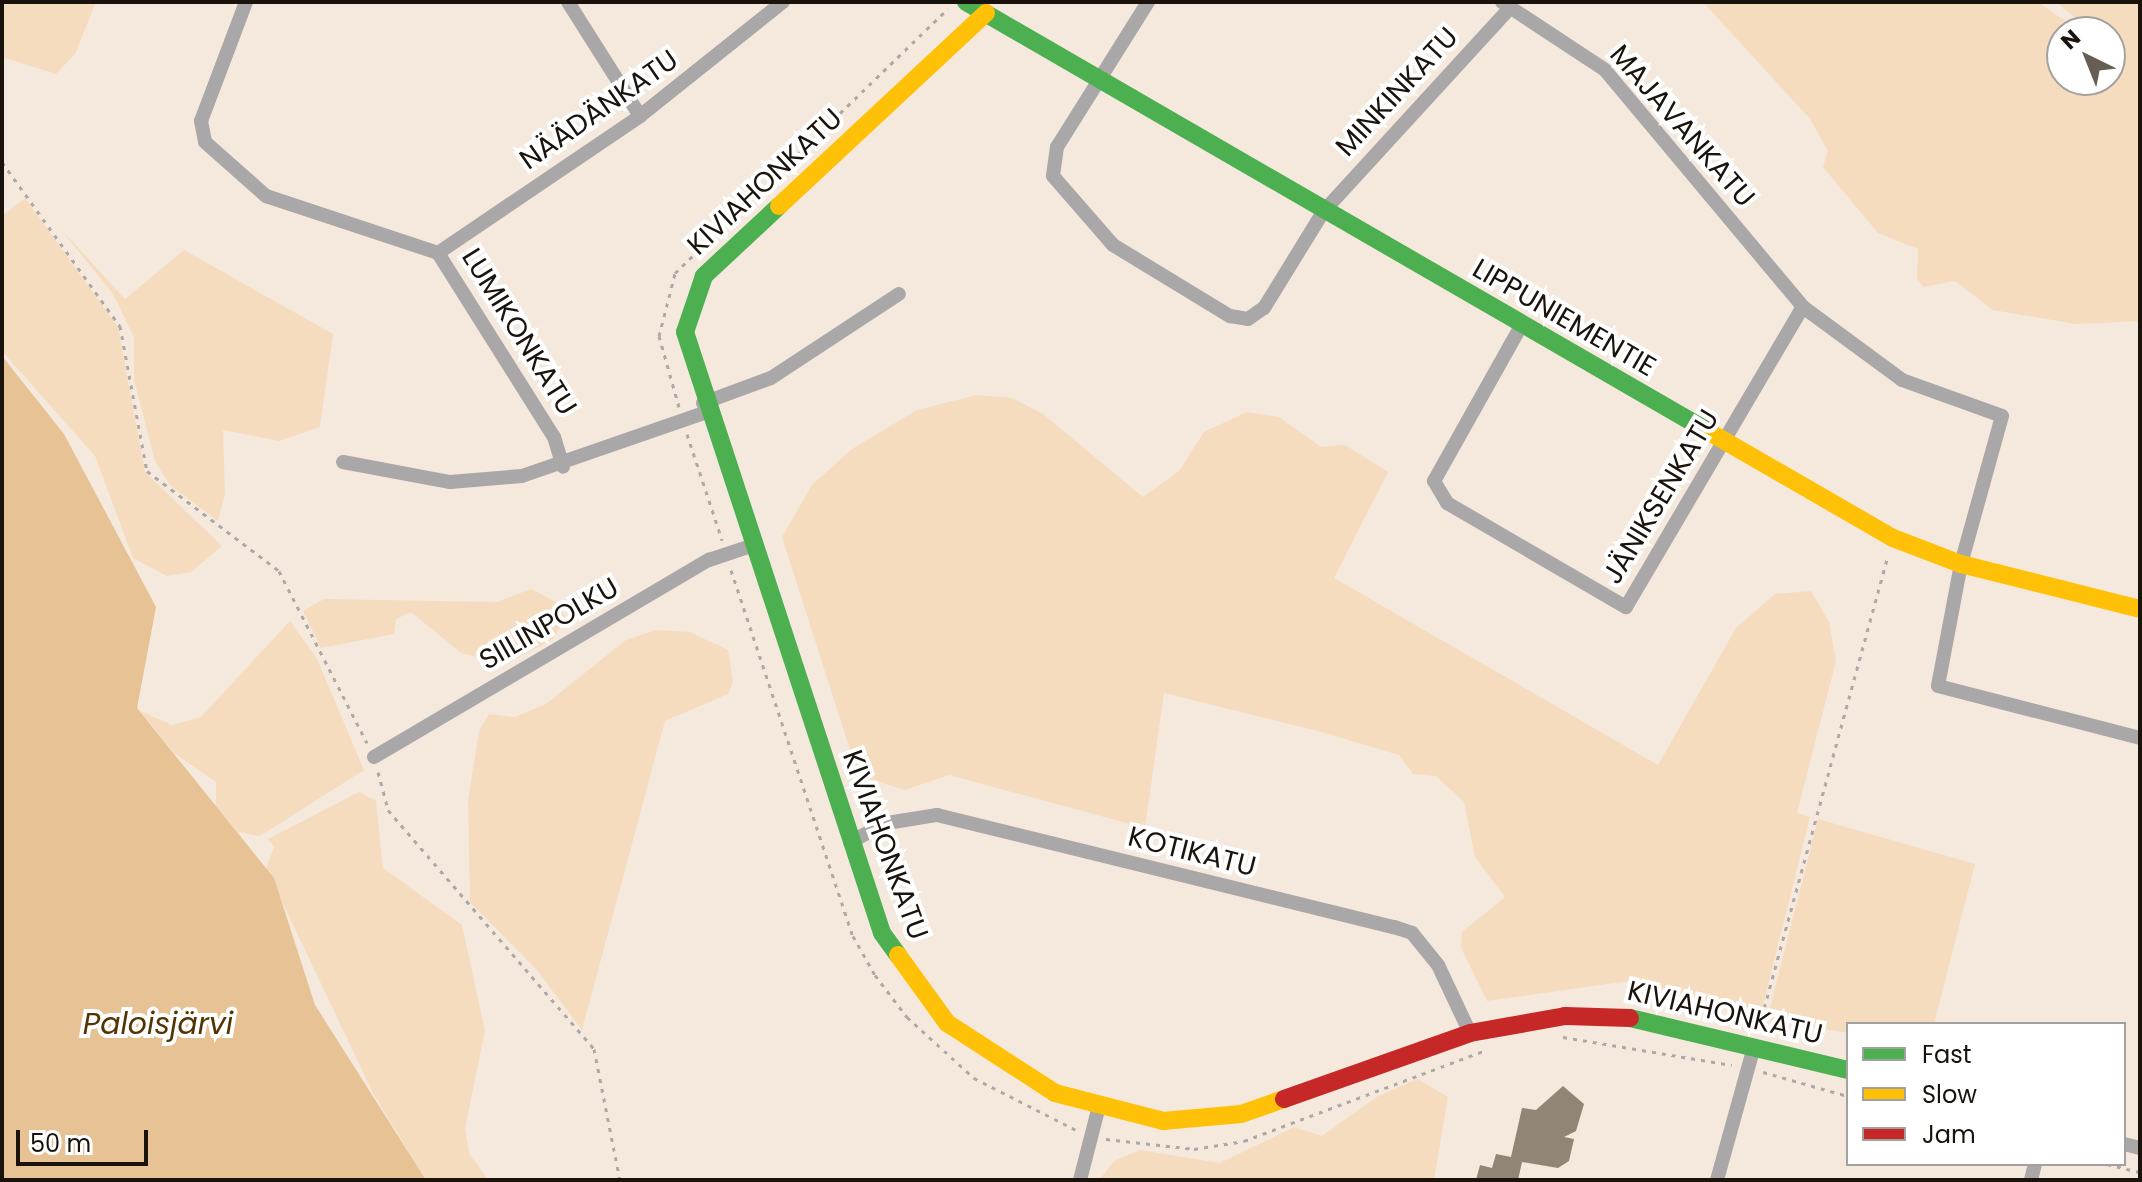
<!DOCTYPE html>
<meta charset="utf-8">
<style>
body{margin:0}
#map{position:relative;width:2142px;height:1182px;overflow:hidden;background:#f4e9dc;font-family:Poppins,sans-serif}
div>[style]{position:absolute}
.green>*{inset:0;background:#f5dcbf}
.water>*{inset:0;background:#e7c295}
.building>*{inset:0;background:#918576}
.path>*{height:3px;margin-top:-1.5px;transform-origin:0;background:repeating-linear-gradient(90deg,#aea9a6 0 4px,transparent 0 10px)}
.street>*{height:14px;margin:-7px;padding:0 7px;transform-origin:7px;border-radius:7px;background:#a9a7a8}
.fast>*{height:18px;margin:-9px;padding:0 9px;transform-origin:9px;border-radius:9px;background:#4caf50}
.slow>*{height:18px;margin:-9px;padding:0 9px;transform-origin:9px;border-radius:9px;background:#ffc107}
.jam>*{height:18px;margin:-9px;padding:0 9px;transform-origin:9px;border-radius:9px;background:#c62828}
span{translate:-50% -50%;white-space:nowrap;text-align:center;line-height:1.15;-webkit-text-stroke:8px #fff;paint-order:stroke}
.street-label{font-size:28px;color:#1a130b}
.water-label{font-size:30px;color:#533402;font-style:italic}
.frame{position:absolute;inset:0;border:4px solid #1a130b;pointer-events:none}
.legend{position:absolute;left:1846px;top:1022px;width:280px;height:144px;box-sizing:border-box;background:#fff;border:2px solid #a3a19d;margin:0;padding:10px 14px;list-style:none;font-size:24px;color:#1a130b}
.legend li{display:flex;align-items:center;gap:16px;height:40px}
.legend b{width:40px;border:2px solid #a3a19d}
.north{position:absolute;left:2046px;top:16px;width:80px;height:80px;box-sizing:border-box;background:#fff;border:2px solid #a3a19d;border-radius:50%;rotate:317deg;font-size:22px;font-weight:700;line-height:32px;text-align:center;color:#1a130b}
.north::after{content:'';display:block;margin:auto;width:28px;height:36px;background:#665e54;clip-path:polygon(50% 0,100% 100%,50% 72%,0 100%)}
.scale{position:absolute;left:16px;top:1130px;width:132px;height:36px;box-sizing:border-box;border:4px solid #1a130b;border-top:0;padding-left:10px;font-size:24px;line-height:28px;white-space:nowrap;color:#1a130b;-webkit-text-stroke:6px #fff;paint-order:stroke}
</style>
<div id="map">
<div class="green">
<div style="clip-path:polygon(2px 2px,96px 2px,75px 54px,56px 74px,2px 57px)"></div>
<div style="clip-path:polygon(1703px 2px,2038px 2px,2081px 32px,2062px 32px,2062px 80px,2110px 80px,2113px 49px,2110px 32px,2093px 32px,2056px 2px,2140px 2px,2140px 321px,2076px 324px,1993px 310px,1955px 281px,1924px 287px,1917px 279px,1918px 249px,1878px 233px,1823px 167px,1828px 151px,1810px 119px)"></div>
<div style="clip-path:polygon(25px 198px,118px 327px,145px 472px,222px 546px,191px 572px,167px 576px,133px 558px,95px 456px,2px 351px,2px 216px)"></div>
<div style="clip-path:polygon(60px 228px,125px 299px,184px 250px,333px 334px,320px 427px,279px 441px,223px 430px,225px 494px,218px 521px,170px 485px,155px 461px,134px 380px,134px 337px,113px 294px)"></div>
<div style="clip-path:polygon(977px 395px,1012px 398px,1043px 414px,1143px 497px,1179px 471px,1204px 432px,1247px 412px,1279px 417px,1321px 447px,1345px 445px,1388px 472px,1334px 578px,1658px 765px,1736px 628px,1775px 594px,1811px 591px,1829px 622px,1836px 661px,1797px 813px,1810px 817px,1760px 1017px,1636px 980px,1487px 1001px,1461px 948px,1462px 932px,1505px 897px,1475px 857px,1464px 802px,1436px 776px,1413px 774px,1399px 755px,1318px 731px,1164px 693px,1145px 828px,949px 775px,905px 790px,858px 775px,782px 537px,812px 485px,852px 449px,917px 410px)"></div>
<div style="clip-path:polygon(531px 589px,560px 604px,565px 618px,553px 639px,506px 664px,461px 653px,411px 612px,396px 619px,394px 634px,321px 648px,303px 611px,324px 599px,497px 602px)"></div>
<div style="clip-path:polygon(290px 621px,317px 659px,364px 770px,260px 836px,237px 832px,216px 806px,216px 782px,174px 753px,140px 711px,172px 725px,201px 717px)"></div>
<div style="clip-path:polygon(690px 632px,728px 650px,733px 682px,728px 694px,665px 721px,582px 1030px,537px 970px,470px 902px,468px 800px,479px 731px,489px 714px,515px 717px,546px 704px,626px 640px,656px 630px)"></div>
<div style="clip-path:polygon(359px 792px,376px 801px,383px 868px,462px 925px,485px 1031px,465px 1128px,469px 1153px,488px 1180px,426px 1180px,373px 1093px,266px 868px,274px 847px,268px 839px)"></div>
<div style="clip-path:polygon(1818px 819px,1975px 864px,1934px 1024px,1848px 1024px,1848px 1033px,1767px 1020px)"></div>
<div style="clip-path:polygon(1418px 1079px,1448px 1097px,1434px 1180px,1099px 1180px,1114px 1161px,1140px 1150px,1220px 1163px,1294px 1127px,1322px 1136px,1378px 1096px)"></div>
</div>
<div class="water">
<div style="clip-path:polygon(2px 356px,64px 434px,156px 607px,137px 708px,274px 878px,315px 1005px,426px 1180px,2px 1180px)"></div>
</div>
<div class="building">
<div style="clip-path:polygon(1563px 1086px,1584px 1104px,1576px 1131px,1564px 1137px,1574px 1139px,1569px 1161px,1558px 1168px,1522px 1162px,1518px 1180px,1476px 1180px,1480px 1165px,1492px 1168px,1496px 1154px,1511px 1157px,1522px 1108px,1536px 1110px)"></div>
</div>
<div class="path">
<div style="left:2px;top:162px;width:202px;rotate:54.3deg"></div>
<div style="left:120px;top:326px;width:147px;rotate:79.5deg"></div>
<div style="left:147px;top:471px;width:166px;rotate:37.1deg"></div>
<div style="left:279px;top:571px;width:193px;rotate:62.9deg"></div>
<div style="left:679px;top:407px;width:74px;rotate:-105.7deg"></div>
<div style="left:659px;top:336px;width:65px;rotate:-75.7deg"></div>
<div style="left:675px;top:273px;width:380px;rotate:-44.1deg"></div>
<div style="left:687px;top:434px;width:112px;rotate:71.7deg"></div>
<div style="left:731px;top:570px;width:386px;rotate:71.6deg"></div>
<div style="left:853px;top:936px;width:45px;rotate:60.6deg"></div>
<div style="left:875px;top:975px;width:53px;rotate:52.7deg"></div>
<div style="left:907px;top:1017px;width:91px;rotate:42.3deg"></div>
<div style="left:974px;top:1078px;width:114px;rotate:27deg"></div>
<div style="left:378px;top:772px;width:39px;rotate:75deg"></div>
<div style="left:388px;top:810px;width:316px;rotate:49.2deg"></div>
<div style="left:594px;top:1049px;width:134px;rotate:78.8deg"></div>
<div style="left:1759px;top:1027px;width:487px;rotate:-74.7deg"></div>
<div style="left:1563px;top:1037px;width:171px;rotate:9.4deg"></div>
<div style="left:1763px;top:1072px;width:88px;rotate:15.8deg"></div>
<div style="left:1106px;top:1139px;width:89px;rotate:6.5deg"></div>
<div style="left:1194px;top:1149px;width:51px;rotate:-9.1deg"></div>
<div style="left:1244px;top:1141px;width:256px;rotate:-20.6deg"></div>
<div style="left:2107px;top:1164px;width:34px;rotate:14deg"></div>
</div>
<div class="street">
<div style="left:246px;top:2px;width:127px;rotate:110.7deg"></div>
<div style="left:201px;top:121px;width:21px;rotate:79deg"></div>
<div style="left:205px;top:142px;width:81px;rotate:41.5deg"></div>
<div style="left:266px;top:196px;width:181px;rotate:18.3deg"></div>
<div style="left:438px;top:253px;width:218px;rotate:57.8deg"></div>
<div style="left:554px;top:437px;width:31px;rotate:73deg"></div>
<div style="left:568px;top:2px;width:135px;rotate:57.7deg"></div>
<div style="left:1148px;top:2px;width:171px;rotate:122.1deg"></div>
<div style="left:1057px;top:147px;width:29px;rotate:98deg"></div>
<div style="left:1053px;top:176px;width:91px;rotate:49deg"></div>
<div style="left:1113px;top:245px;width:137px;rotate:31.3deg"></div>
<div style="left:1230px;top:316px;width:18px;rotate:9deg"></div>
<div style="left:1248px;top:319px;width:19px;rotate:-35deg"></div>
<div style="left:1264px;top:308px;width:113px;rotate:-58.4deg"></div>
<div style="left:1323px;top:212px;width:277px;rotate:-47.5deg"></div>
<div style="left:1502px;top:2px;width:123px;rotate:33.4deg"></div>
<div style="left:1605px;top:70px;width:309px;rotate:50.1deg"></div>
<div style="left:1803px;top:307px;width:123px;rotate:36.4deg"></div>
<div style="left:1902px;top:380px;width:106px;rotate:19.8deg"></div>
<div style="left:2002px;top:416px;width:154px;rotate:105.5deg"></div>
<div style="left:1961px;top:564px;width:124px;rotate:100.7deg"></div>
<div style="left:1938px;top:686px;width:209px;rotate:14.4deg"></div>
<div style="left:438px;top:253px;width:244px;rotate:-34.1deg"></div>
<div style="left:640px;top:116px;width:183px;rotate:-38.6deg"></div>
<div style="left:1521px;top:326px;width:178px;rotate:119.3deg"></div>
<div style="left:1434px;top:481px;width:26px;rotate:59deg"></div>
<div style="left:1447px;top:503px;width:207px;rotate:30.2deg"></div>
<div style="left:1626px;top:607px;width:348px;rotate:-59.5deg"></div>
<div style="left:703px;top:403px;width:72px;rotate:-20.2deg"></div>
<div style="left:771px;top:378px;width:153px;rotate:-33.3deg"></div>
<div style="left:343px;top:462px;width:109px;rotate:10.6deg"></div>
<div style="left:450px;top:482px;width:72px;rotate:-4.8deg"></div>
<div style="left:522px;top:476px;width:196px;rotate:-19.1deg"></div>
<div style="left:374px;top:757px;width:389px;rotate:-30.5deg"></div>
<div style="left:709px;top:560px;width:47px;rotate:-18.4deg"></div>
<div style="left:850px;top:842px;width:42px;rotate:-27.2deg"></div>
<div style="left:887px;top:823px;width:51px;rotate:-9.1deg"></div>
<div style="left:937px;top:815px;width:471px;rotate:13.8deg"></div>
<div style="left:1394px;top:927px;width:19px;rotate:18deg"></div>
<div style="left:1412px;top:933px;width:41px;rotate:50.9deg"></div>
<div style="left:1438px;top:965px;width:75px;rotate:64.8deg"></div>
<div style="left:2124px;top:1144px;width:16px;rotate:14deg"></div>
<div style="left:1080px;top:1180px;width:76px;rotate:-75.6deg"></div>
<div style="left:1717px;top:1180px;width:138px;rotate:-74.5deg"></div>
<div style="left:2031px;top:1180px;width:16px;rotate:-76deg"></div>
</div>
<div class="fast">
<div style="left:966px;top:2px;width:861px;rotate:30.05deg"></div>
<div style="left:779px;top:206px;width:103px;rotate:137deg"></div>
<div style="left:704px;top:276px;width:59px;rotate:108.7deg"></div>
<div style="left:685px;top:332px;width:632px;rotate:71.85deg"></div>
<div style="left:882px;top:933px;width:27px;rotate:54deg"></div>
<div style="left:1630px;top:1018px;width:224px;rotate:13.4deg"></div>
</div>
<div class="slow">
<div style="left:779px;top:206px;width:283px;rotate:-43deg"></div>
<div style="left:1711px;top:433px;width:210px;rotate:30deg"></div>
<div style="left:1893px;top:538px;width:73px;rotate:20.9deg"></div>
<div style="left:1961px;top:564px;width:185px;rotate:14.1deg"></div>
<div style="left:898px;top:955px;width:84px;rotate:54.2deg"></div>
<div style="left:947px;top:1023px;width:129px;rotate:32.9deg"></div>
<div style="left:1055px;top:1093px;width:112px;rotate:14.5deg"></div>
<div style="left:1163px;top:1121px;width:78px;rotate:-5.1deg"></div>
<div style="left:1241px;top:1114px;width:46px;rotate:-19.2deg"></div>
</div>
<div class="jam">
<div style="left:1284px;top:1099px;width:197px;rotate:-19.5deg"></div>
<div style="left:1470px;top:1033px;width:97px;rotate:-10.1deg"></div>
<div style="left:1565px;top:1016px;width:65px;rotate:1.8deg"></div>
</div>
<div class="street-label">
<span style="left:1397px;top:92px;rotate:-47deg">MINKINKATU</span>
<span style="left:599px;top:110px;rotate:-35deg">NÄÄDÄNKATU</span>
<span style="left:1682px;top:126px;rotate:49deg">MAJAVANKATU</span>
<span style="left:765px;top:182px;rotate:-43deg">KIVIAHONKATU</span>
<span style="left:1564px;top:318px;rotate:30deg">LIPPUNIEMENTIE</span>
<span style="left:519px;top:332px;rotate:58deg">LUMIKONKATU</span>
<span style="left:1661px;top:497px;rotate:-59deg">JÄNIKSENKATU</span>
<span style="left:549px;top:624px;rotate:-30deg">SIILINPOLKU</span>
<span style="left:885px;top:845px;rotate:70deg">KIVIAHONKATU</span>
<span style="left:1192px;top:852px;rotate:14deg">KOTIKATU</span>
<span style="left:1725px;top:1013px;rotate:13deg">KIVIAHONKATU</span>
</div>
<div class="water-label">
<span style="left:158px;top:1024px">Paloisjärvi</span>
</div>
<div class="frame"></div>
<ul class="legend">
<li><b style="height:10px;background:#4caf50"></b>Fast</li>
<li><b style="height:10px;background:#ffc107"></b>Slow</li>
<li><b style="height:10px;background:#c62828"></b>Jam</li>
</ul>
<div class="north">N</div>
<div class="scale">50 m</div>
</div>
